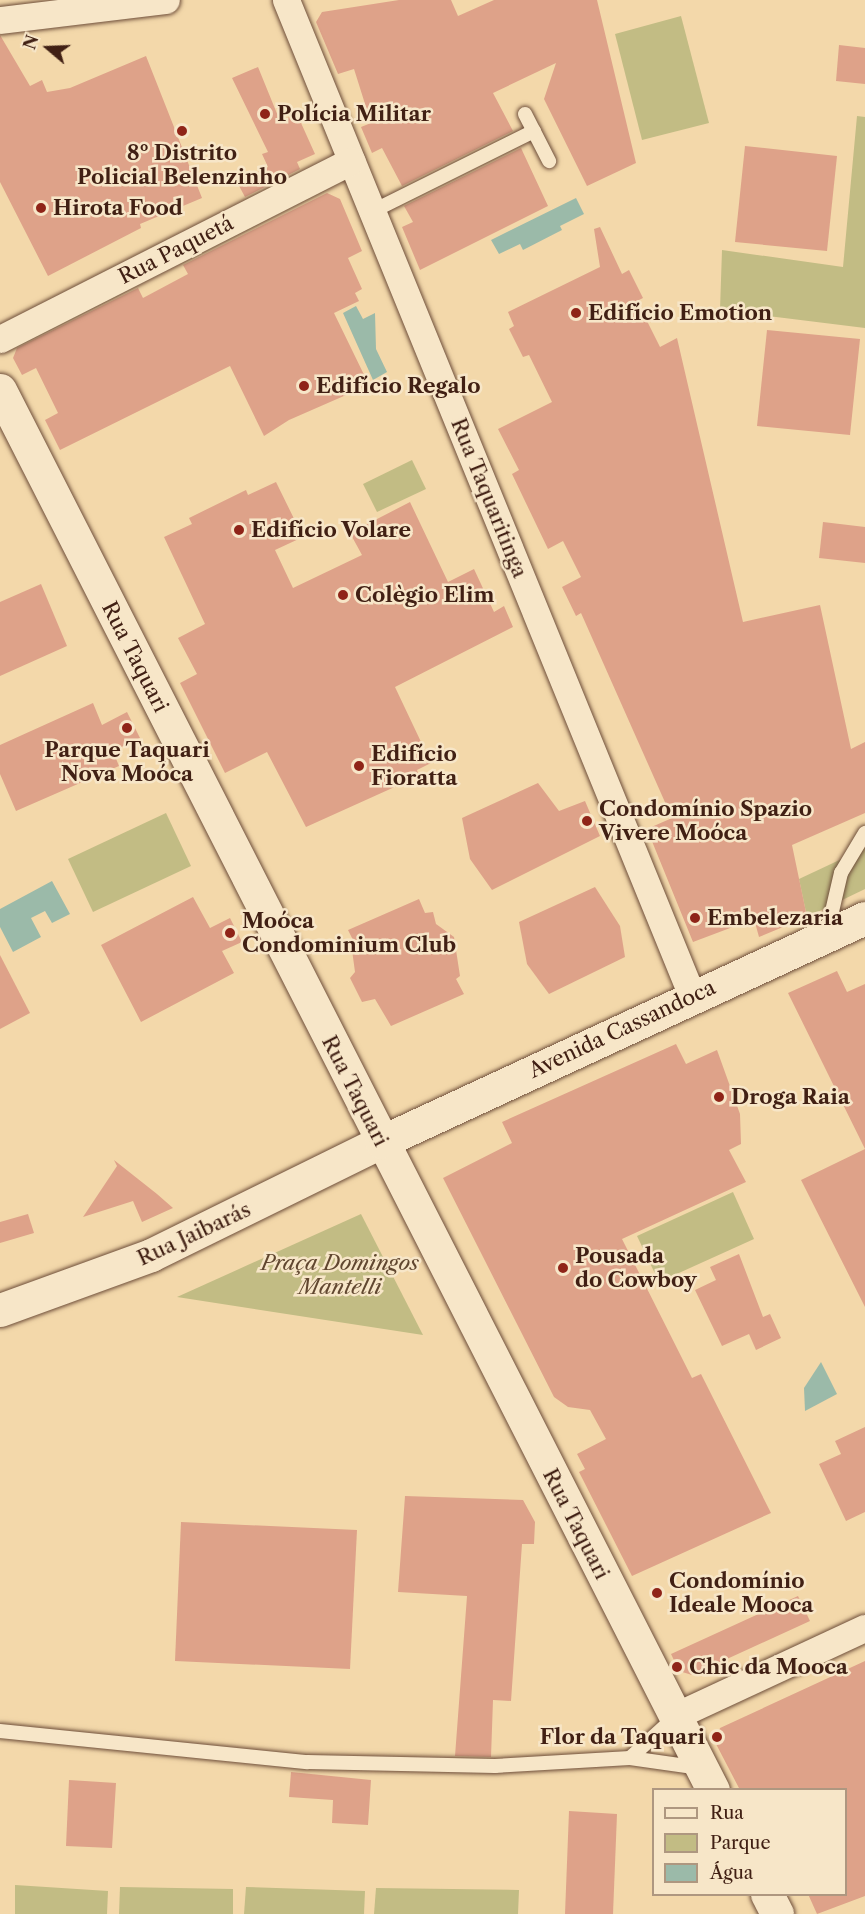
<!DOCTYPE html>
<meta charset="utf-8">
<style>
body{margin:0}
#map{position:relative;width:865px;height:1914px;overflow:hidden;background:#f3d8aa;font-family:"Libre Caslon Text",serif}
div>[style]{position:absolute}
.green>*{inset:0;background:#c2bc84}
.water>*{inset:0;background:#9bbaa9}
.building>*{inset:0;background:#dea289}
.roads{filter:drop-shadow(0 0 2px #6e4e3a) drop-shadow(0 0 2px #6e4e3a)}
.lane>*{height:14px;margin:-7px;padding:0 7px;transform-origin:7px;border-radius:7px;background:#f7e6c8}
.street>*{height:27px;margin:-13.5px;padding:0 13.5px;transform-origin:13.5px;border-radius:13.5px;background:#f7e6c8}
.secondary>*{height:33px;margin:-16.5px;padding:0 16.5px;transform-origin:16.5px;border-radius:16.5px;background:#f7e6c8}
.dots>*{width:16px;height:16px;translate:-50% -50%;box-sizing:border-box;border:3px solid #f7e6c8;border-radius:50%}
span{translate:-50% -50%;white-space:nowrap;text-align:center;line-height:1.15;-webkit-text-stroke:5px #f7e6c8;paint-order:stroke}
.poi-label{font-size:21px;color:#412014;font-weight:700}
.left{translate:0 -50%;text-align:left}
.right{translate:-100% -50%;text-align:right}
.street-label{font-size:21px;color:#412014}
.park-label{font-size:21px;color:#614730;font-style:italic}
.legend{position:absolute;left:652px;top:1788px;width:195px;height:108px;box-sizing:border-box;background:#f7e6c8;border:2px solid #ae9780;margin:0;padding:8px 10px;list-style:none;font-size:18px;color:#412014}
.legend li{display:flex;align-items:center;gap:12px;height:30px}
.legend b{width:30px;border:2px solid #ae9780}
.north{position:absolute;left:18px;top:18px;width:60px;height:60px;-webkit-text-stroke:4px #f7e6c8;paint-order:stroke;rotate:289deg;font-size:16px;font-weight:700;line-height:24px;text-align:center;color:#412014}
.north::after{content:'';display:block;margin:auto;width:21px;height:27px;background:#412014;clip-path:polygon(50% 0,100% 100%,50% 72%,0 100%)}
</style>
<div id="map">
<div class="green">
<div style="clip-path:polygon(681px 16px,709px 123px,642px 140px,615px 34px)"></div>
<div style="clip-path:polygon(857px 116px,865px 117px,865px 328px,720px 310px,722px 250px,843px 267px)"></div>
<div style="clip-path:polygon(412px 460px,426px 489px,377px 512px,363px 484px)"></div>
<div style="clip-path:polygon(166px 813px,191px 866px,93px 912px,68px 859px)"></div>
<div style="clip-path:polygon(865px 848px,865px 889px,807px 917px,799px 879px)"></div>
<div style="clip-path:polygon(733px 1192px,754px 1239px,659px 1282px,637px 1236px)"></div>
<div style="clip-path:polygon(361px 1214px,423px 1335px,177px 1297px)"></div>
<div style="clip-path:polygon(15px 1885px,108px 1891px,107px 1914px,15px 1914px)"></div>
<div style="clip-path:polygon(120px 1887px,233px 1889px,233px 1914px,119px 1914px)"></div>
<div style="clip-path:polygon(246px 1887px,365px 1891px,364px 1914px,244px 1914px)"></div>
<div style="clip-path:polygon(376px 1888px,519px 1890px,518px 1914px,374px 1914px)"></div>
</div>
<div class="water">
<div style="clip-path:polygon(576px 198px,584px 214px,560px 226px,562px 230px,523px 250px,520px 244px,499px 254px,491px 240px)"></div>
<div style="clip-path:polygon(356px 306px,363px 319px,375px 313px,376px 349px,387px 372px,373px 380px,343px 313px)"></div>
<div style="clip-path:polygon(52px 881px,70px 914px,52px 923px,45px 911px,31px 918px,41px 937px,13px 952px,0 927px,0 909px)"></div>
<div style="clip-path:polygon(821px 1362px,837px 1394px,805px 1411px,804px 1388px)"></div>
</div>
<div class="building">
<div style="clip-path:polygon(399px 0,451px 0,458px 16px,494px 0,597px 0,636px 163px,587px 186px,544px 99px,556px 63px,493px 93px,513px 131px,402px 186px,382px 148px,372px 153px,361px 127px,371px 123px,354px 69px,338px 74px,316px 22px,322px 12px)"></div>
<div style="clip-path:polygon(0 35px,30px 86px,42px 80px,47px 92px,70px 88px,146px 56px,202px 198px,140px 224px,141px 228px,48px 276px,0 182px)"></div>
<div style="clip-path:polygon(839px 45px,865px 48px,865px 84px,836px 81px)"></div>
<div style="clip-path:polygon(258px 67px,280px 121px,297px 114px,315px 154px,297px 162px,300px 169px,245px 197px,237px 182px,268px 167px,262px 154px,268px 152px,232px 78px)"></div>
<div style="clip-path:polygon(745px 146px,837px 156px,827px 251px,735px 242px)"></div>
<div style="clip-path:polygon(521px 148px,548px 206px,420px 270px,402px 227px,413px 222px,404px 206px)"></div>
<div style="clip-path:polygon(327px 193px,340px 199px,362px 251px,348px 258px,362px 289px,355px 293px,359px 301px,334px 313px,369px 385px,289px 420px,264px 436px,230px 366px,60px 450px,45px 420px,58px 413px,36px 368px,22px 375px,13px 358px,17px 348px,138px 288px,143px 298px,188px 274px,183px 265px)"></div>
<div style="clip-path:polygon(600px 227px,622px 274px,629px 270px,643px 298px,637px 301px,660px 347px,677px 338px,743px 622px,820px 605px,851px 749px,865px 742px,865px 813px,792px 845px,807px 917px,759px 937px,754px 919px,693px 942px,647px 829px,672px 818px,581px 613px,576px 616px,562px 587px,581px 577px,563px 541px,548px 549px,512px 474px,519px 470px,498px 429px,552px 402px,529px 355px,523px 357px,509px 329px,514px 326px,508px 312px,600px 267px,594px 229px)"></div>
<div style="clip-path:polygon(767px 330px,860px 339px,850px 435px,757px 426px)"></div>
<div style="clip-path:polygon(276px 482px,303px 537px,275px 550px,293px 588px,362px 555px,350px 533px,410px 502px,448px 582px,474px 569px,494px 612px,504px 606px,513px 627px,395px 687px,431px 763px,417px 770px,419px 776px,306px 827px,267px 752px,225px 773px,180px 683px,197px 674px,178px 638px,205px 624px,164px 537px,192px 524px,189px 518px,246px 490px,248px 495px)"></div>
<div style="clip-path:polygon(823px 522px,865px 527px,865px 563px,819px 558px)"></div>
<div style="clip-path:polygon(41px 584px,67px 646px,0 676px,0 602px)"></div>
<div style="clip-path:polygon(93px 703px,102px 725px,127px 712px,140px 738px,113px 751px,119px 766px,16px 811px,0 774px,0 745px)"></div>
<div style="clip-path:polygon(538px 783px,559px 811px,585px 801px,600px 836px,492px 890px,470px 859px,462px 818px)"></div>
<div style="clip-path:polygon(595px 887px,620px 926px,625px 957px,549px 994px,527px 964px,519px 922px)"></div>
<div style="clip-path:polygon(193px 897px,210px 928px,230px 918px,242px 942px,222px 951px,234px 973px,141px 1022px,101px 945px)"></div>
<div style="clip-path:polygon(419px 899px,425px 913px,433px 912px,436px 924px,454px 937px,460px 976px,456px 979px,464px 994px,391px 1026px,375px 999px,362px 1002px,350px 978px,355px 972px,352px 950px,356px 946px,348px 930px)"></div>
<div style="clip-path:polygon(0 955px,30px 1013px,0 1029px)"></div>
<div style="clip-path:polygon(837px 971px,847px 992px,865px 984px,865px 1307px,801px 1180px,865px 1149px,788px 993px)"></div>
<div style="clip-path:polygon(676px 1044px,686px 1064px,717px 1050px,740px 1114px,741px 1144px,729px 1150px,746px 1182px,622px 1239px,692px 1378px,701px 1374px,771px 1513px,632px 1576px,579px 1472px,585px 1469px,577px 1454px,606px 1439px,590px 1410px,568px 1407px,554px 1397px,443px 1178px,512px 1143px,502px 1122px)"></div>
<div style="clip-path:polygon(114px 1160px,157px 1194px,173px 1208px,142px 1222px,133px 1201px,83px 1217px,117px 1166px)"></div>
<div style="clip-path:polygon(28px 1214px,34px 1233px,0 1243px,0 1222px)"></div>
<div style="clip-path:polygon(739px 1254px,763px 1317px,770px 1314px,781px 1338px,756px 1350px,749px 1334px,722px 1346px,695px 1290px,716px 1280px,710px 1267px)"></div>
<div style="clip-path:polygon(865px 1427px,865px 1512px,846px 1521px,819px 1464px,841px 1454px,835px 1441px)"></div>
<div style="clip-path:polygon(405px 1496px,523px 1500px,535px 1522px,534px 1544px,522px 1544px,511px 1701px,493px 1700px,491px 1757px,455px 1756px,467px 1596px,398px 1592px)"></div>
<div style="clip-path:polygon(181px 1522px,357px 1530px,350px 1669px,175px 1661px)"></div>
<div style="clip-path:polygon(798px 1596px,810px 1621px,692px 1675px,679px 1671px,671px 1654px)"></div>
<div style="clip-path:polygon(865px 1661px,865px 1896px,817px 1914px,808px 1894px,846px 1894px,846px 1790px,740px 1790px,715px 1742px,720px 1728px)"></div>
<div style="clip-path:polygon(291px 1772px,371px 1780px,368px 1825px,332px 1823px,333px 1800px,289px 1797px)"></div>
<div style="clip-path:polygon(69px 1780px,116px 1783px,112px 1848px,66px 1846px)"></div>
<div style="clip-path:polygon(569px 1811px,617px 1814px,613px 1914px,565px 1914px)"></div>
</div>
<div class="roads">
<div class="lane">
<div style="left:525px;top:114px;width:53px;rotate:62.9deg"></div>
<div style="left:371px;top:212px;width:182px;rotate:-26.4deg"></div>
<div style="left:827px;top:933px;width:62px;rotate:-76.9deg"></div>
<div style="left:841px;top:873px;width:47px;rotate:-59deg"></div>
<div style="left:0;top:1731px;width:309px;rotate:5.8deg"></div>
<div style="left:307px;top:1762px;width:188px;rotate:1.2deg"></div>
<div style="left:495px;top:1766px;width:135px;rotate:-3.4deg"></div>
<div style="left:630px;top:1758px;width:71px;rotate:8.1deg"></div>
<div style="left:630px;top:1758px;width:61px;rotate:-42.3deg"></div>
</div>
<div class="street">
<div style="left:286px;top:0;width:1076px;rotate:67.82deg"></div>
<div style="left:0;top:20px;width:167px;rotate:-6.9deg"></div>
<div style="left:0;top:339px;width:394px;rotate:-26.9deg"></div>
<div style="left:675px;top:1716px;width:209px;rotate:-24.9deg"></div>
</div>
<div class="secondary">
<div style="left:0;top:390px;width:1571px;rotate:63.01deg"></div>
<div style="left:0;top:1310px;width:161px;rotate:-20deg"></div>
<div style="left:151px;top:1255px;width:256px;rotate:-26.2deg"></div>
<div style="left:381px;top:1142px;width:533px;rotate:-24.84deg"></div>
<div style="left:767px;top:1894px;width:22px;rotate:63deg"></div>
</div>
</div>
<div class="dots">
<div style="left:265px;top:114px;background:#8f2418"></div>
<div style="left:182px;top:131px;background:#8f2418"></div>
<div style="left:41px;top:208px;background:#8f2418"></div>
<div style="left:576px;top:313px;background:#8f2418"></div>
<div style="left:304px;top:386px;background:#8f2418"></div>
<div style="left:239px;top:530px;background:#8f2418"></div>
<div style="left:343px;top:595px;background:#8f2418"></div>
<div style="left:127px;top:728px;background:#8f2418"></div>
<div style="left:359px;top:766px;background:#8f2418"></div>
<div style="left:587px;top:821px;background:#8f2418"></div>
<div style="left:695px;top:918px;background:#8f2418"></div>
<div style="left:230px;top:933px;background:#8f2418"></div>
<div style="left:719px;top:1097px;background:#8f2418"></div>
<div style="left:563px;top:1268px;background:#8f2418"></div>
<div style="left:657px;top:1593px;background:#8f2418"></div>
<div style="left:677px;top:1667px;background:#8f2418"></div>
<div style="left:717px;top:1737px;background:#8f2418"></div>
</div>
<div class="poi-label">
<span class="left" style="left:277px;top:114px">Polícia Militar</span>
<span style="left:182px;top:165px">8º Distrito<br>Policial Belenzinho</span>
<span class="left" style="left:53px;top:208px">Hirota Food</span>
<span class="left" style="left:588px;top:313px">Edifício Emotion</span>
<span class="left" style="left:316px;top:386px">Edifício Regalo</span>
<span class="left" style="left:251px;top:530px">Edifício Volare</span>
<span class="left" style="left:355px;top:595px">Colègio Elim</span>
<span style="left:127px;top:762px">Parque Taquari<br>Nova Moóca</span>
<span class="left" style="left:371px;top:766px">Edifício<br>Fioratta</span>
<span class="left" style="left:599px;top:821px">Condomínio Spazio<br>Vivere Moóca</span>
<span class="left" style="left:707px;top:918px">Embelezaria</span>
<span class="left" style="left:242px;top:933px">Moóca<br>Condominium Club</span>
<span class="left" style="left:731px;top:1097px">Droga Raia</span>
<span class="left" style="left:575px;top:1268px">Pousada<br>do Cowboy</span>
<span class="left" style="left:669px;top:1593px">Condomínio<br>Ideale Mooca</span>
<span class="left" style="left:689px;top:1667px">Chic da Mooca</span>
<span class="right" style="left:705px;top:1737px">Flor da Taquari</span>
</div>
<div class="street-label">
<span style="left:176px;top:250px;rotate:-27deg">Rua Paquetá</span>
<span style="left:489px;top:498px;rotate:68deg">Rua Taquaritinga</span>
<span style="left:135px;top:657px;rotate:63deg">Rua Taquari</span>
<span style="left:622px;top:1029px;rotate:-25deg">Avenida Cassandoca</span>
<span style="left:355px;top:1091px;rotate:63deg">Rua Taquari</span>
<span style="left:194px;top:1234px;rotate:-25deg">Rua Jaibarás</span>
<span style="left:576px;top:1524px;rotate:63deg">Rua Taquari</span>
</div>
<div class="park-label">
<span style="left:340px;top:1275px">Praça Domingos<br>Mantelli</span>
</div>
<ul class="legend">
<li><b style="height:8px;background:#f7e6c8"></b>Rua</li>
<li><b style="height:16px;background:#c2bc84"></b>Parque</li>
<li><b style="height:16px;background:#9bbaa9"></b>Água</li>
</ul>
<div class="north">N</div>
</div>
